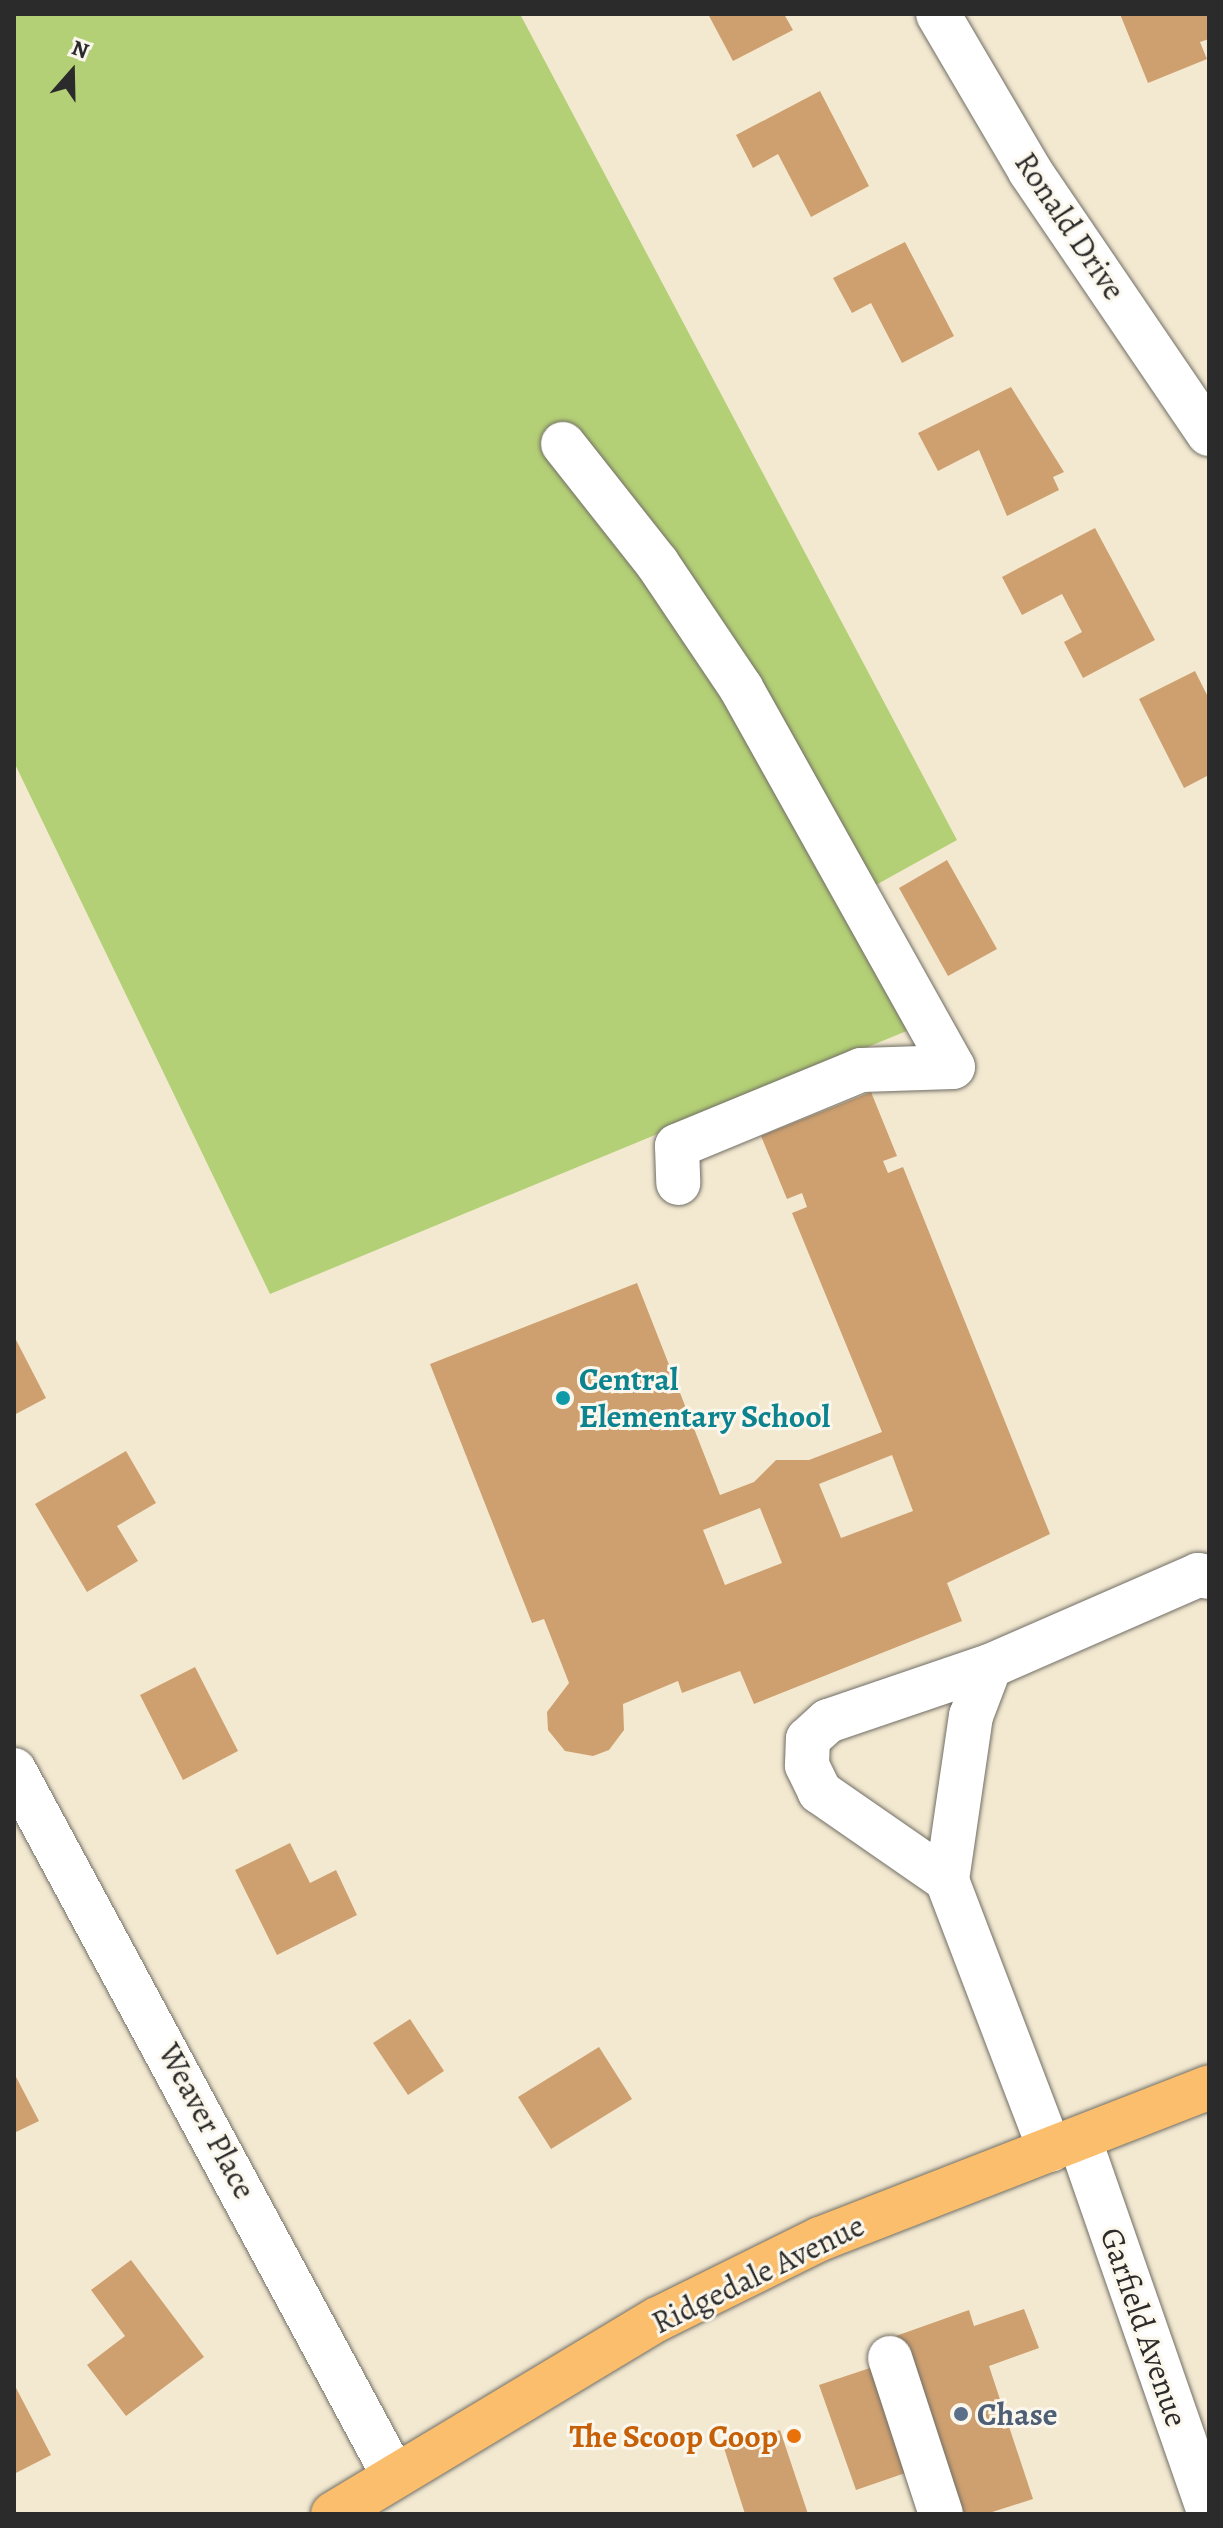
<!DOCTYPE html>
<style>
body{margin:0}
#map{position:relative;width:1223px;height:2528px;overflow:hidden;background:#f3e9d1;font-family:Alegreya,serif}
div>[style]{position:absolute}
.green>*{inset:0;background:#b4d076}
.building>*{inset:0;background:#cea070}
.roads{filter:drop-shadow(0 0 2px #716e65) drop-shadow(0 0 2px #716e65)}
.minor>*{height:44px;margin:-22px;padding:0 22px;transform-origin:22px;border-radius:22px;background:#fff}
.major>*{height:44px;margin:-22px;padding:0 22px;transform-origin:22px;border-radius:22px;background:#fabe6d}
.dots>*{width:22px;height:22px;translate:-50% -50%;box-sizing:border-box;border:4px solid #fbf7ec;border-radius:50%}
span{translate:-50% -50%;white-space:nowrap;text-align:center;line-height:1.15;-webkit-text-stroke:6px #fbf7ec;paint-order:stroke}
.street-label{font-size:32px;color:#2b2b2b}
.culture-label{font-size:32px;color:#0d838f;font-weight:700}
.left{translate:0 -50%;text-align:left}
.service-label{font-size:32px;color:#4e5e75;font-weight:700}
.food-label{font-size:32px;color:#c56008;font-weight:700}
.right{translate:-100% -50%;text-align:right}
.frame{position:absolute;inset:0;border:16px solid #2b2b2b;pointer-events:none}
.north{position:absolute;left:32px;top:32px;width:80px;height:80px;-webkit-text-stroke:6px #fbf7ec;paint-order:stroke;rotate:20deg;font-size:22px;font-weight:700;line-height:32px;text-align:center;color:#2b2b2b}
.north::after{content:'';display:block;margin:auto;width:28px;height:36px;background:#2b2b2b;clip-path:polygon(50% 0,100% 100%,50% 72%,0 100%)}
</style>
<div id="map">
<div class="green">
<div style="clip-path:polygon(14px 14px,520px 14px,957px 840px,847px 901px,909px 1030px,270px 1294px,14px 762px)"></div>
</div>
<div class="building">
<div style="clip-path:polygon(708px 14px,784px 14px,793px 30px,733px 61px)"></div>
<div style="clip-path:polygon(1120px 14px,1209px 14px,1209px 39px,1200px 42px,1207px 59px,1148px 83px)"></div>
<div style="clip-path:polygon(820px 91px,869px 186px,811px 217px,778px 154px,753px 168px,736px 135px)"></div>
<div style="clip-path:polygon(905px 242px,954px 336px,902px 363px,871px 303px,852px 313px,833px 278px)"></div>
<div style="clip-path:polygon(1011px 387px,1064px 472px,1053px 477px,1059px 490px,1007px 516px,979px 450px,938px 471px,918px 433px)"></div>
<div style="clip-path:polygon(1095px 528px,1155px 640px,1083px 678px,1064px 642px,1082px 632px,1062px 594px,1022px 615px,1002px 577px)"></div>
<div style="clip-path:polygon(1195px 671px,1209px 699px,1209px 775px,1184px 788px,1139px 699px)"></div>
<div style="clip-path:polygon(947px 860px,997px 949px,948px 976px,899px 888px)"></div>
<div style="clip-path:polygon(evenodd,871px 1092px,897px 1156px,883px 1161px,888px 1173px,903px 1167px,1050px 1534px,947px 1583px,962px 1621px,754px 1704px,740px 1671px,682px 1693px,678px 1681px,623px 1704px,624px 1730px,609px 1750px,593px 1756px,565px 1751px,548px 1730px,547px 1712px,569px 1683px,544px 1619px,532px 1623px,430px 1364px,637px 1283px,720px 1495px,754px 1482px,776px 1460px,809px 1460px,882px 1432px,792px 1213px,807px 1207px,802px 1193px,787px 1199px,761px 1136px,871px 1092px,892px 1455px,913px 1511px,841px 1538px,819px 1484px,892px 1455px,871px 1092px,760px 1508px,782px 1563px,725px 1585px,703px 1530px,760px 1508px)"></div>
<div style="clip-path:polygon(14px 1336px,46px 1398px,14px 1415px)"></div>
<div style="clip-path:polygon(126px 1451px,156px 1503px,117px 1526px,138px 1561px,87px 1592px,35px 1504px)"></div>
<div style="clip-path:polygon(195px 1667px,238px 1751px,183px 1780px,140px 1695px)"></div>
<div style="clip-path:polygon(290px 1843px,310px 1883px,336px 1870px,357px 1915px,277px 1955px,235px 1870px)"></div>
<div style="clip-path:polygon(410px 2019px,444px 2071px,408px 2095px,373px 2043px)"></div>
<div style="clip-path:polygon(599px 2047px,632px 2099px,551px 2149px,518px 2097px)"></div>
<div style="clip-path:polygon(14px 2073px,39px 2121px,14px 2133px)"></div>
<div style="clip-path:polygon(131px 2260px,204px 2357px,126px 2416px,87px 2365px,125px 2336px,91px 2290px)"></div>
<div style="clip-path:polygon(1024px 2309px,1039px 2348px,989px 2366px,1033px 2499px,986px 2514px,953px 2514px,893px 2337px,969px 2310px,974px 2326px)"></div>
<div style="clip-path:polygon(879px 2365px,914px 2470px,856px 2490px,819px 2385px)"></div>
<div style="clip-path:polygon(14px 2384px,51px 2455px,14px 2474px)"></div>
<div style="clip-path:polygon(780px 2430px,808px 2514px,745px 2514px,724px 2448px)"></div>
</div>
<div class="roads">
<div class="minor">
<div style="left:938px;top:14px;width:182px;rotate:59.6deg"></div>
<div style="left:1030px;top:171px;width:318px;rotate:55.8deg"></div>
<div style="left:563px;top:444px;width:152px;rotate:51.7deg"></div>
<div style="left:657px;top:563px;width:151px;rotate:56.1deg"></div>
<div style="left:741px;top:688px;width:434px;rotate:60.8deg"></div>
<div style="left:953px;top:1067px;width:92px;rotate:178.1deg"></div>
<div style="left:861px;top:1070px;width:199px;rotate:157.6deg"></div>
<div style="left:677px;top:1146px;width:37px;rotate:88deg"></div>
<div style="left:14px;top:1770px;width:802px;rotate:61.71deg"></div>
<div style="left:947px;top:1880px;width:155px;rotate:-145.3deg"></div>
<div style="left:820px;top:1792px;width:30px;rotate:-116deg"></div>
<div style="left:807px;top:1765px;width:26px;rotate:-88deg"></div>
<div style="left:808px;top:1739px;width:27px;rotate:-42deg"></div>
<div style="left:828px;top:1721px;width:171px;rotate:-18.8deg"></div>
<div style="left:1080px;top:2141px;width:393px;rotate:70.8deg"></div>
<div style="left:1050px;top:2150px;width:289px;rotate:-110.9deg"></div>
<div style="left:947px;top:1880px;width:166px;rotate:-81.7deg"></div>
<div style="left:971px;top:1716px;width:53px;rotate:-69.2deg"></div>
<div style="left:990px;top:1666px;width:227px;rotate:-23.6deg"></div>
<div style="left:1198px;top:1575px;width:11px;rotate:10deg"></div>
<div style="left:890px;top:2358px;width:164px;rotate:71.9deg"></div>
</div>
<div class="major">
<div style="left:333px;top:2514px;width:379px;rotate:-31deg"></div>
<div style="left:658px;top:2319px;width:181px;rotate:-26.3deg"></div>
<div style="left:820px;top:2239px;width:418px;rotate:-21.3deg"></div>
</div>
</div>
<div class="dots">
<div style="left:563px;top:1398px;background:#0f9aa8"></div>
<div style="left:961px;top:2414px;background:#5c6f8a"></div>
<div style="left:794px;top:2436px;background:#e8710a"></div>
</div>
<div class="street-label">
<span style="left:1070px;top:226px;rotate:56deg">Ronald Drive</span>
<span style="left:207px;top:2121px;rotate:62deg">Weaver Place</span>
<span style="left:758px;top:2274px;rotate:-26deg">Ridgedale Avenue</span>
<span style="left:1144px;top:2327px;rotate:71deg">Garfield Avenue</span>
</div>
<div class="culture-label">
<span class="left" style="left:579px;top:1398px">Central<br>Elementary School</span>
</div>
<div class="service-label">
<span class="left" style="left:977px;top:2414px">Chase</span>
</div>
<div class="food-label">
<span class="right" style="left:778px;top:2436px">The Scoop Coop</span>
</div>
<div class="frame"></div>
<div class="north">N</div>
</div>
